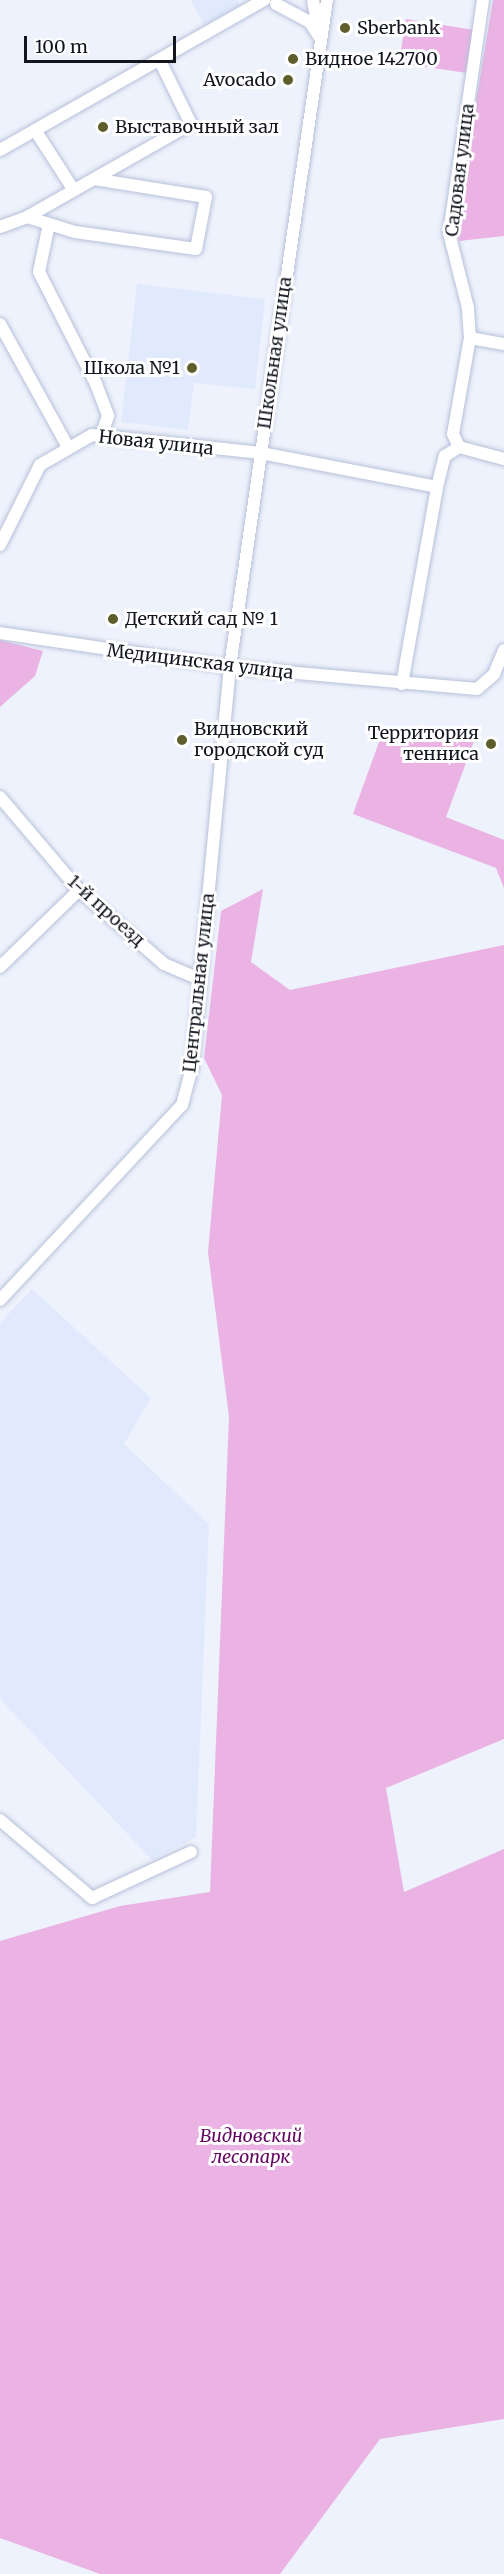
<!DOCTYPE html>
<meta charset="utf-8">
<style>
body{margin:0}
#map{position:relative;width:504px;height:2574px;overflow:hidden;background:#eef2fc;font-family:Merriweather,serif}
div>[style]{position:absolute}
.built>*{inset:0;background:#e1eafd}
.green>*{inset:0;background:#eab3e4}
.roads{filter:drop-shadow(0 0 2px #b6c1d9) drop-shadow(0 0 2px #b6c1d9)}
.minor>*{height:12px;margin:-6px;padding:0 6px;transform-origin:6px;border-radius:6px;background:#fff}
.dots>*{width:16px;height:16px;translate:-50% -50%;box-sizing:border-box;border:3px solid #fff;border-radius:50%}
span{translate:-50% -50%;white-space:nowrap;text-align:center;line-height:1.15;-webkit-text-stroke:6px #fff;paint-order:stroke}
.poi-label{font-size:18px;color:#13161f}
.left{translate:0 -50%;text-align:left}
.right{translate:-100% -50%;text-align:right}
.street-label{font-size:18px;color:#13161f}
.park-label{font-size:18px;color:#650561;font-style:italic}
.scale{position:absolute;left:24px;top:36px;width:152px;height:27px;box-sizing:border-box;border:3px solid #13161f;border-top:0;padding-left:8px;font-size:18px;line-height:21px;white-space:nowrap;color:#13161f;-webkit-text-stroke:4px #fff;paint-order:stroke}
</style>
<div id="map">
<div class="built">
<div style="clip-path:polygon(191px 0,238px 0,240px 5px,204px 25px)"></div>
<div style="clip-path:polygon(137px 284px,265px 299px,255px 389px,194px 383px,188px 430px,121px 422px)"></div>
<div style="clip-path:polygon(32px 1289px,151px 1398px,124px 1444px,209px 1524px,196px 1837px,152px 1860px,0 1699px,0 1323px)"></div>
</div>
<div class="green">
<div style="clip-path:polygon(493px 0,504px 0,504px 236px,459px 241px,455px 228px)"></div>
<div style="clip-path:polygon(406px 19px,474px 30px,467px 73px,399px 63px)"></div>
<div style="clip-path:polygon(0 640px,43px 651px,35px 676px,0 707px)"></div>
<div style="clip-path:polygon(383px 731px,474px 741px,446px 817px,504px 840px,504px 888px,496px 868px,353px 814px)"></div>
<div style="clip-path:polygon(263px 889px,251px 962px,290px 990px,504px 945px,504px 1739px,386px 1788px,404px 1892px,504px 1849px,504px 2419px,380px 2439px,280px 2574px,100px 2574px,0 2538px,0 1941px,120px 1906px,210px 1892px,229px 1417px,208px 1252px,222px 1095px,204px 1058px,221px 911px)"></div>
</div>
<div class="roads">
<div class="minor">
<div style="left:313px;top:0;width:28px;rotate:80deg"></div>
<div style="left:276px;top:4px;width:38px;rotate:28deg"></div>
<div style="left:310px;top:22px;width:19px;rotate:58deg"></div>
<div style="left:35px;top:130px;width:70px;rotate:57.2deg"></div>
<div style="left:0;top:150px;width:304px;rotate:-29.6deg"></div>
<div style="left:27px;top:217px;width:189px;rotate:-29.6deg"></div>
<div style="left:191px;top:124px;width:68px;rotate:-116.2deg"></div>
<div style="left:49px;top:224px;width:49px;rotate:101.8deg"></div>
<div style="left:39px;top:272px;width:126px;rotate:63deg"></div>
<div style="left:96px;top:384px;width:34px;rotate:69deg"></div>
<div style="left:108px;top:416px;width:21px;rotate:109deg"></div>
<div style="left:0;top:227px;width:29px;rotate:-20deg"></div>
<div style="left:27px;top:217px;width:50px;rotate:17.4deg"></div>
<div style="left:75px;top:232px;width:122px;rotate:8deg"></div>
<div style="left:196px;top:249px;width:53px;rotate:-79.1deg"></div>
<div style="left:206px;top:197px;width:113px;rotate:-170.9deg"></div>
<div style="left:0;top:324px;width:141px;rotate:61.1deg"></div>
<div style="left:470px;top:338px;width:35px;rotate:10deg"></div>
<div style="left:459px;top:447px;width:47px;rotate:14.9deg"></div>
<div style="left:0;top:545px;width:89px;rotate:-63.4deg"></div>
<div style="left:40px;top:465px;width:60px;rotate:-30deg"></div>
<div style="left:92px;top:435px;width:170px;rotate:6.1deg"></div>
<div style="left:261px;top:453px;width:179px;rotate:10.9deg"></div>
<div style="left:0;top:633px;width:232px;rotate:8.4deg"></div>
<div style="left:230px;top:667px;width:248px;rotate:5.1deg"></div>
<div style="left:477px;top:689px;width:23px;rotate:-41deg"></div>
<div style="left:494px;top:674px;width:26px;rotate:-67deg"></div>
<div style="left:402px;top:684px;width:200px;rotate:-79.9deg"></div>
<div style="left:437px;top:487px;width:32px;rotate:-76deg"></div>
<div style="left:445px;top:456px;width:17px;rotate:-33deg"></div>
<div style="left:459px;top:447px;width:14px;rotate:-115deg"></div>
<div style="left:453px;top:434px;width:97px;rotate:-80deg"></div>
<div style="left:470px;top:338px;width:30px;rotate:-94deg"></div>
<div style="left:468px;top:308px;width:77px;rotate:-104.2deg"></div>
<div style="left:449px;top:233px;width:235px;rotate:-81.7deg"></div>
<div style="left:0;top:797px;width:122px;rotate:49.7deg"></div>
<div style="left:79px;top:890px;width:113px;rotate:41deg"></div>
<div style="left:164px;top:964px;width:39px;rotate:23deg"></div>
<div style="left:0;top:967px;width:110px;rotate:-44.3deg"></div>
<div style="left:0;top:1300px;width:267px;rotate:-47deg"></div>
<div style="left:182px;top:1105px;width:38px;rotate:-75deg"></div>
<div style="left:192px;top:1068px;width:403px;rotate:-84.6deg"></div>
<div style="left:230px;top:667px;width:674px;rotate:-81.73deg"></div>
<div style="left:0;top:1820px;width:121px;rotate:40.3deg"></div>
<div style="left:92px;top:1898px;width:109px;rotate:-24.9deg"></div>
</div>
</div>
<div class="dots">
<div style="left:345px;top:28px;background:#5d5e2b"></div>
<div style="left:293px;top:59px;background:#5d5e2b"></div>
<div style="left:288px;top:80px;background:#5d5e2b"></div>
<div style="left:103px;top:127px;background:#5d5e2b"></div>
<div style="left:192px;top:368px;background:#5d5e2b"></div>
<div style="left:113px;top:619px;background:#5d5e2b"></div>
<div style="left:182px;top:740px;background:#5d5e2b"></div>
<div style="left:491px;top:744px;background:#5d5e2b"></div>
</div>
<div class="poi-label">
<span class="left" style="left:357px;top:28px">Sberbank</span>
<span class="left" style="left:305px;top:59px">Видное 142700</span>
<span class="right" style="left:276px;top:80px">Avocado</span>
<span class="left" style="left:115px;top:127px">Выставочный зал</span>
<span class="right" style="left:180px;top:368px">Школа №1</span>
<span class="left" style="left:125px;top:619px">Детский сад № 1</span>
<span class="left" style="left:194px;top:740px">Видновский<br>городской суд</span>
<span class="right" style="left:479px;top:744px">Территория<br>тенниса</span>
</div>
<div class="street-label">
<span style="left:460px;top:170px;rotate:-83deg">Садовая улица</span>
<span style="left:275px;top:353px;rotate:-82deg">Школьная улица</span>
<span style="left:156px;top:443px;rotate:6deg">Новая улица</span>
<span style="left:200px;top:662px;rotate:7deg">Медицинская улица</span>
<span style="left:106px;top:911px;rotate:42deg">1-й проезд</span>
<span style="left:199px;top:983px;rotate:-84deg">Центральная улица</span>
</div>
<div class="park-label">
<span style="left:251px;top:2147px">Видновский<br>лесопарк</span>
</div>
<div class="scale">100 m</div>
</div>
